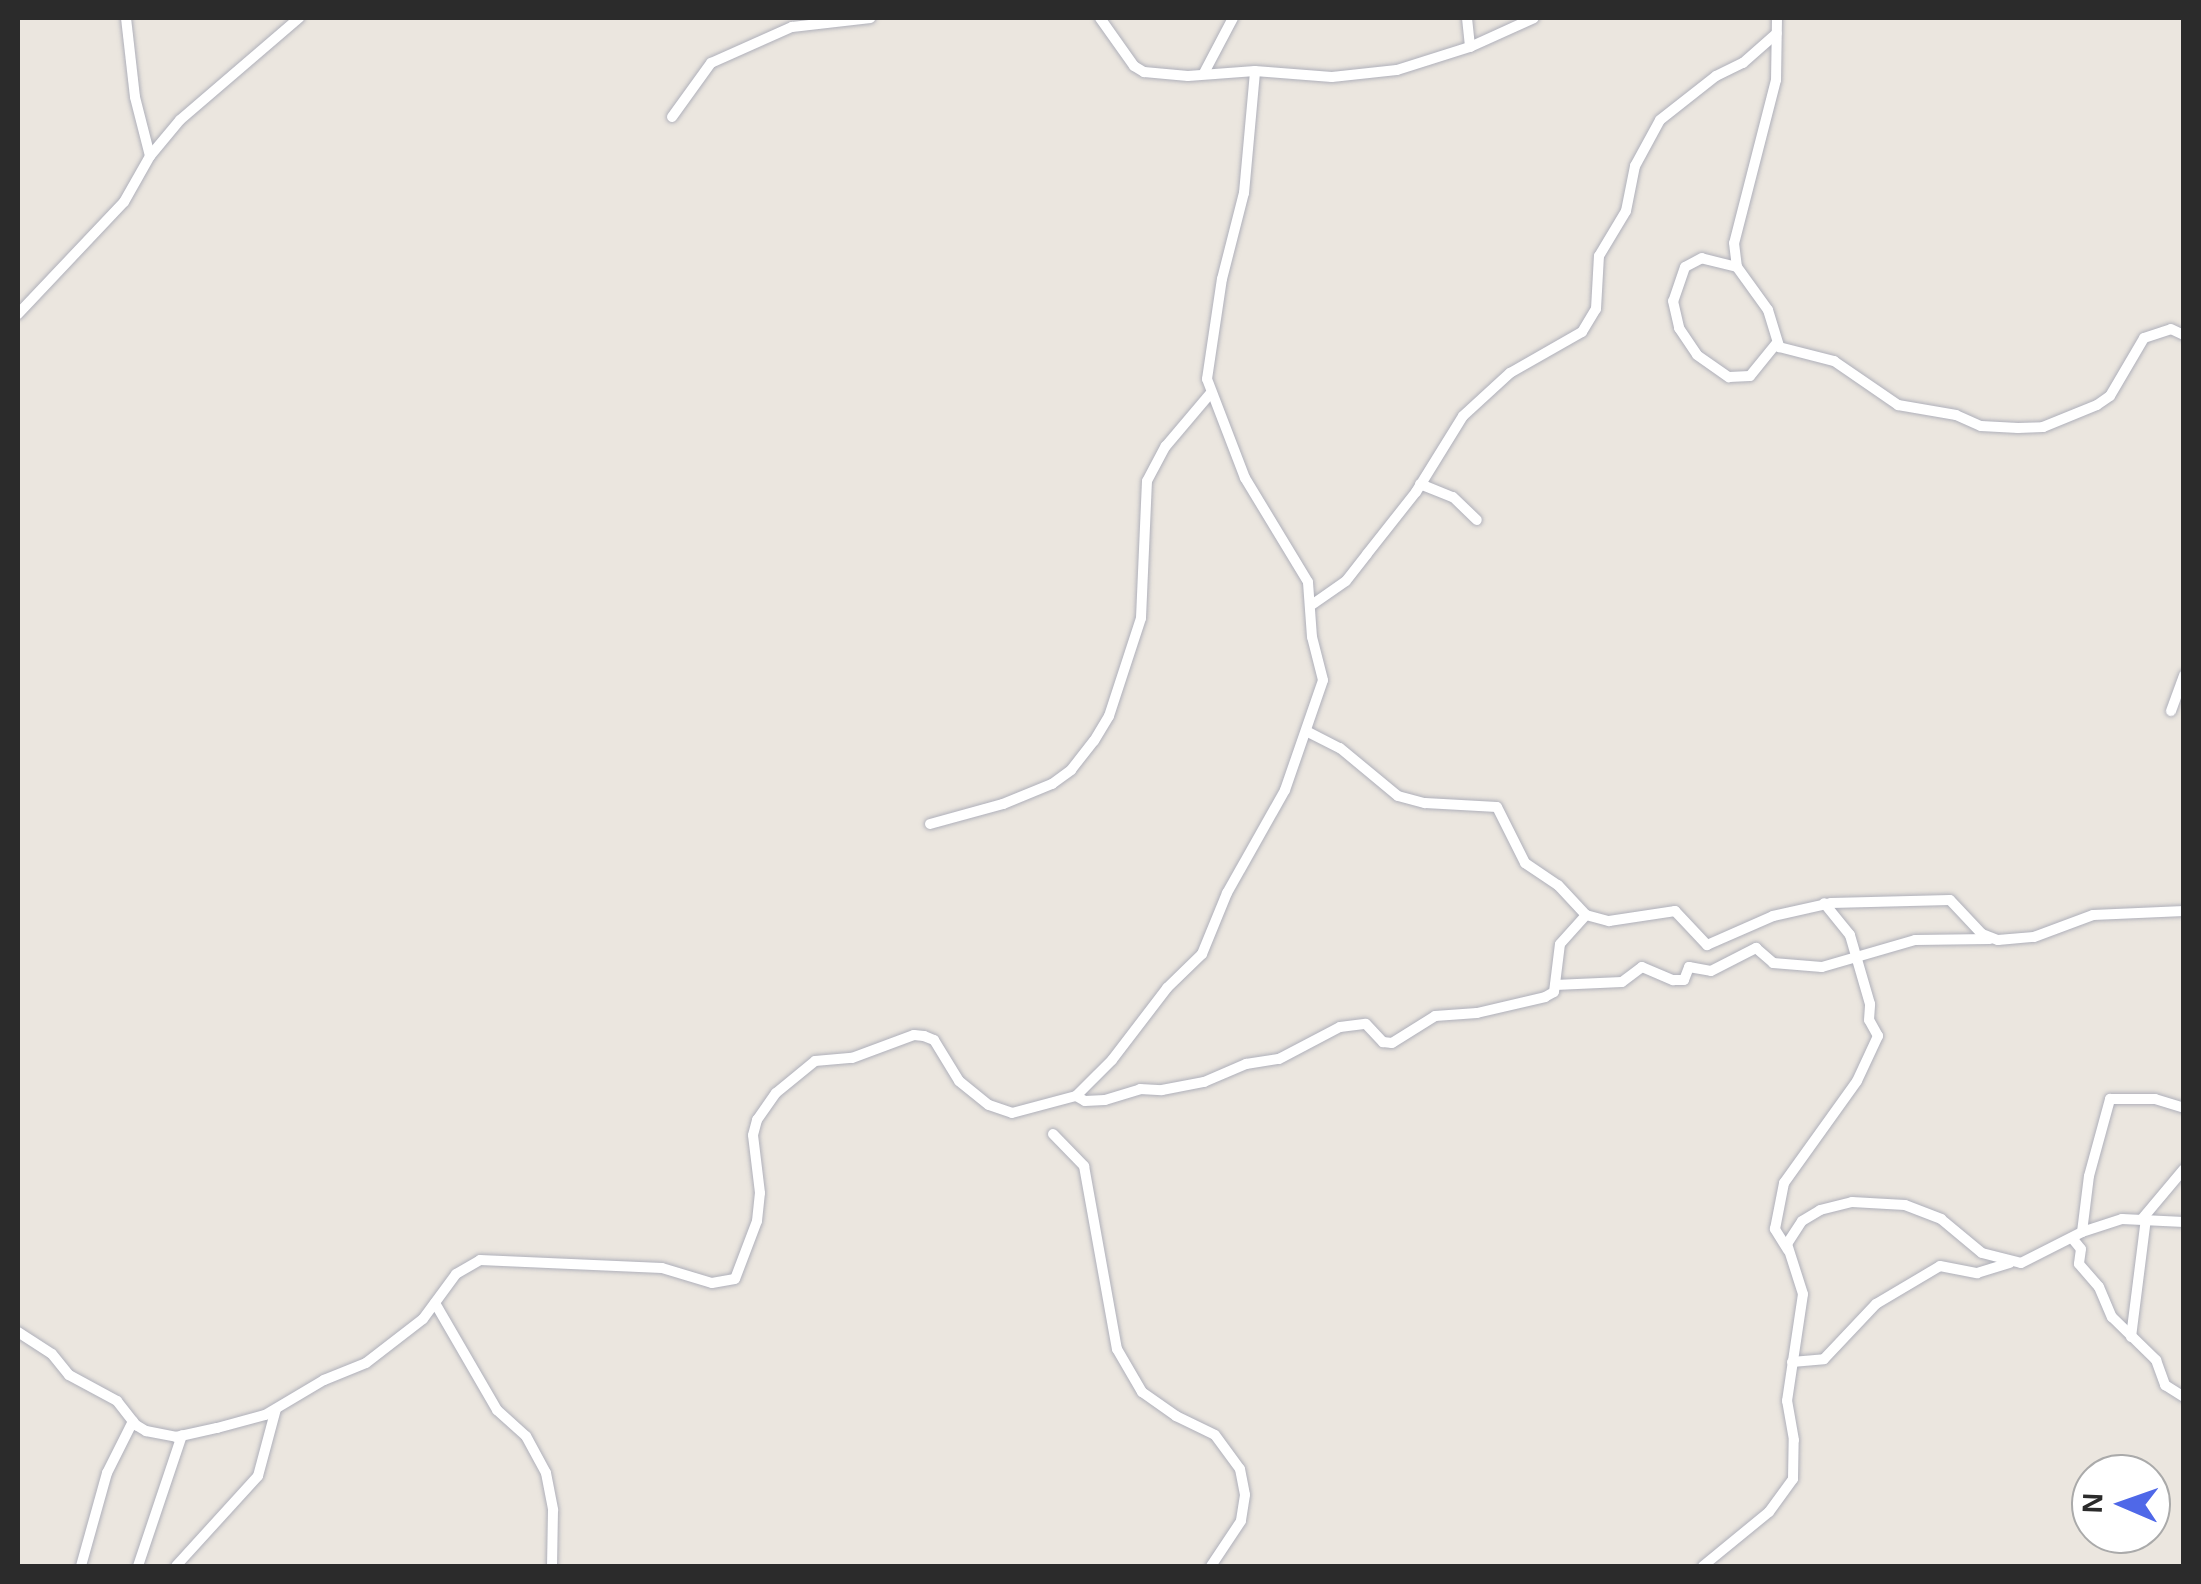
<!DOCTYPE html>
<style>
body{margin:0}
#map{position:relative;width:2201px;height:1584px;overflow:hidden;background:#ebe6df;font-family:Arial,sans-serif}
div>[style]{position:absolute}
.roads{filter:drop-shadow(0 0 2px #afb0ba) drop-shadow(0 0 2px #afb0ba)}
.minor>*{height:10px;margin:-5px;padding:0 5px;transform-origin:5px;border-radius:5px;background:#fff}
span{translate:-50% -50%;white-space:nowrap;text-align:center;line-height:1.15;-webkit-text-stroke:9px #fff;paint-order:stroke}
.frame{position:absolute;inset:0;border:20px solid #2b2b2b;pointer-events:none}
.north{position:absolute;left:2071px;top:1454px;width:100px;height:100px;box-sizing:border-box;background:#fff;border:2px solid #aaa;border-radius:50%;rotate:272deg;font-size:28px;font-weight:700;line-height:40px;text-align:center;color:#2b2b2b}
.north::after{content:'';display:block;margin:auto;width:35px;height:45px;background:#4f68e8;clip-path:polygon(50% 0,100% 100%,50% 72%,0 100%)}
</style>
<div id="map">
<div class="roads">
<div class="minor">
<div style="left:1100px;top:18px;width:59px;rotate:54.7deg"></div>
<div style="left:1134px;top:66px;width:12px;rotate:31deg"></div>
<div style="left:1144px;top:72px;width:44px;rotate:5.2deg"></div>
<div style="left:1188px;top:76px;width:67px;rotate:-4.3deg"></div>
<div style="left:1255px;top:71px;width:77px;rotate:4.5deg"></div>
<div style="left:1332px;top:77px;width:65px;rotate:-6.1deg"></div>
<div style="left:1397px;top:70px;width:77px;rotate:-17.5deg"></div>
<div style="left:1470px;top:47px;width:70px;rotate:-24.4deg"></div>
<div style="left:1467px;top:18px;width:29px;rotate:84deg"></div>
<div style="left:1777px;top:18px;width:62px;rotate:90.9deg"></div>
<div style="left:1776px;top:80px;width:168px;rotate:104.4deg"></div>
<div style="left:1734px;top:243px;width:24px;rotate:83deg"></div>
<div style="left:1737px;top:267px;width:53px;rotate:54.2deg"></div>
<div style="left:1768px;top:310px;width:39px;rotate:73deg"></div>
<div style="left:1779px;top:347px;width:57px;rotate:14.3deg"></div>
<div style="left:1834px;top:361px;width:78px;rotate:34.5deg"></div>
<div style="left:1898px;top:405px;width:59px;rotate:9.8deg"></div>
<div style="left:1956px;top:415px;width:27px;rotate:24deg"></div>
<div style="left:1981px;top:426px;width:37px;rotate:3deg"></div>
<div style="left:2018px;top:428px;width:25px;rotate:-2deg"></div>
<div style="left:2043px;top:427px;width:58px;rotate:-22.2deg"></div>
<div style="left:2097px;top:405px;width:16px;rotate:-35deg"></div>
<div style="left:2110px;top:396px;width:67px;rotate:-59.6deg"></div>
<div style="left:2144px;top:338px;width:28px;rotate:-18deg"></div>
<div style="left:2171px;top:329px;width:14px;rotate:25deg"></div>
<div style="left:1204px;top:73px;width:62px;rotate:-62.2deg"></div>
<div style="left:672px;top:117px;width:67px;rotate:-54.2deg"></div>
<div style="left:711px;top:63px;width:89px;rotate:-24deg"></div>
<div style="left:792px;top:27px;width:79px;rotate:-6.6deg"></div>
<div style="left:150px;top:156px;width:47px;rotate:-50.2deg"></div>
<div style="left:180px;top:120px;width:157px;rotate:-40.6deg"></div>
<div style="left:1737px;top:267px;width:36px;rotate:-166deg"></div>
<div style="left:1702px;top:258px;width:19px;rotate:152deg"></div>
<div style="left:1685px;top:267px;width:36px;rotate:109deg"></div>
<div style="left:1673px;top:301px;width:28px;rotate:77deg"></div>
<div style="left:1679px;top:328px;width:32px;rotate:56deg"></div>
<div style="left:1697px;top:355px;width:39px;rotate:35deg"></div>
<div style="left:1729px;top:377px;width:21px;rotate:-3deg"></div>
<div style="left:1750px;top:376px;width:41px;rotate:-50.9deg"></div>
<div style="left:18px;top:314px;width:154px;rotate:-46.6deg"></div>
<div style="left:124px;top:202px;width:53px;rotate:-60.5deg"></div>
<div style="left:150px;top:156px;width:61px;rotate:-104.3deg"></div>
<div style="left:135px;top:97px;width:80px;rotate:-96.5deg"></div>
<div style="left:1420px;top:484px;width:35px;rotate:22deg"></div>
<div style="left:1453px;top:497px;width:33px;rotate:44deg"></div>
<div style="left:1313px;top:604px;width:40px;rotate:-34.9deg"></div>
<div style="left:1346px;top:581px;width:34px;rotate:-52deg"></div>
<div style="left:1367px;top:554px;width:79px;rotate:-51.7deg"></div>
<div style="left:1416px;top:492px;width:89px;rotate:-58.3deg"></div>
<div style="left:1463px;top:416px;width:64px;rotate:-42.5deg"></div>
<div style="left:1510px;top:373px;width:83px;rotate:-29.7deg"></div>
<div style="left:1582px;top:332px;width:27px;rotate:-59deg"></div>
<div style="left:1596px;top:309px;width:53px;rotate:-86.8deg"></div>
<div style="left:1599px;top:256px;width:52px;rotate:-59deg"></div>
<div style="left:1626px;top:211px;width:46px;rotate:-78.7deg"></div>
<div style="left:1635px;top:166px;width:52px;rotate:-61.5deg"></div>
<div style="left:1660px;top:120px;width:71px;rotate:-38.2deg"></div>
<div style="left:1716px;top:76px;width:30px;rotate:-26deg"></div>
<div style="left:1743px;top:63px;width:45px;rotate:-41.4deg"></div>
<div style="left:2171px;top:711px;width:38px;rotate:-70deg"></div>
<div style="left:1308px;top:732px;width:36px;rotate:27deg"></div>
<div style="left:1340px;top:748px;width:75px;rotate:39.6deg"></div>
<div style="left:1398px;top:796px;width:28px;rotate:15deg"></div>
<div style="left:1425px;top:803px;width:72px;rotate:3.2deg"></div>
<div style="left:1497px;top:807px;width:63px;rotate:63.4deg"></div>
<div style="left:1525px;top:863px;width:40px;rotate:34deg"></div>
<div style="left:1558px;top:885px;width:41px;rotate:47deg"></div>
<div style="left:1586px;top:915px;width:24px;rotate:15deg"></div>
<div style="left:1609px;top:921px;width:67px;rotate:-8.6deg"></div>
<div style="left:1675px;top:911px;width:47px;rotate:46.7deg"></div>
<div style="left:1707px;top:945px;width:72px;rotate:-23.7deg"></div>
<div style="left:1773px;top:916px;width:59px;rotate:-12.6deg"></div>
<div style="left:1831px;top:903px;width:119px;rotate:-1.4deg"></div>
<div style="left:1950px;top:900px;width:47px;rotate:46.7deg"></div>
<div style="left:1982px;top:934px;width:17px;rotate:21deg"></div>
<div style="left:1998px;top:940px;width:36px;rotate:-5deg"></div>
<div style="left:2034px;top:937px;width:63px;rotate:-20.4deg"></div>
<div style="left:2093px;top:915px;width:91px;rotate:-2.5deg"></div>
<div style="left:930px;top:824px;width:76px;rotate:-15.3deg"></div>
<div style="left:1003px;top:804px;width:53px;rotate:-22.2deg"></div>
<div style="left:1052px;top:784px;width:24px;rotate:-36deg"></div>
<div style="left:1071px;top:770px;width:37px;rotate:-52deg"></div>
<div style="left:1094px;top:741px;width:29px;rotate:-59deg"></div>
<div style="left:1109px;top:716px;width:103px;rotate:-71.9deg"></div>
<div style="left:1141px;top:618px;width:137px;rotate:-87.5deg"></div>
<div style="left:1147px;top:481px;width:40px;rotate:-62deg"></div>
<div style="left:1166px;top:446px;width:68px;rotate:-49.8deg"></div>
<div style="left:1555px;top:985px;width:67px;rotate:-2.6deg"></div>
<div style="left:1622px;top:982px;width:25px;rotate:-37deg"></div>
<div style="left:1642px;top:967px;width:34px;rotate:23deg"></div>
<div style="left:1673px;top:980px;width:11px"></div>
<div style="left:1684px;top:980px;width:14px;rotate:-69deg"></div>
<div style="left:1689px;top:967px;width:22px;rotate:10deg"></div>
<div style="left:1711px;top:971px;width:51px;rotate:-27.1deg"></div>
<div style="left:1756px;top:948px;width:23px;rotate:41deg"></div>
<div style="left:1773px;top:963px;width:49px;rotate:4.7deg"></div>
<div style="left:1822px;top:967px;width:97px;rotate:-16.2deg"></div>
<div style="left:1915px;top:940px;width:75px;rotate:-0.8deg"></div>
<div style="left:1076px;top:1096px;width:10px;rotate:29deg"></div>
<div style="left:1085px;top:1101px;width:20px;rotate:-3deg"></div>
<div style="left:1105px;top:1100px;width:37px;rotate:-17deg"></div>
<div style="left:1140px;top:1089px;width:22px;rotate:3deg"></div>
<div style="left:1162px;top:1090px;width:43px;rotate:-10.8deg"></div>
<div style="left:1204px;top:1082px;width:46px;rotate:-23.2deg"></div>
<div style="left:1246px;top:1064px;width:33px;rotate:-9deg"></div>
<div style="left:1279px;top:1059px;width:69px;rotate:-27.7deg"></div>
<div style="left:1340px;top:1027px;width:26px;rotate:-7deg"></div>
<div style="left:1366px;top:1024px;width:25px;rotate:47deg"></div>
<div style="left:1383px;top:1042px;width:9px;rotate:6deg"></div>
<div style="left:1392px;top:1043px;width:51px;rotate:-32.1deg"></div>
<div style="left:1435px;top:1016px;width:42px;rotate:-4.1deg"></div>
<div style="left:1477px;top:1013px;width:70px;rotate:-13.2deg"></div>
<div style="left:1545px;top:997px;width:10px;rotate:-29deg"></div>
<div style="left:1554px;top:992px;width:48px;rotate:-82.9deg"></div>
<div style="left:1560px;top:944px;width:39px;rotate:-48deg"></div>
<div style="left:1053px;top:1134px;width:45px;rotate:45.9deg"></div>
<div style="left:1084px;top:1166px;width:186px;rotate:79.8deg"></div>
<div style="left:1117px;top:1349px;width:50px;rotate:59.8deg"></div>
<div style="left:1142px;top:1392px;width:42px;rotate:35.2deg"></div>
<div style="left:1176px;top:1416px;width:43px;rotate:26deg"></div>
<div style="left:1215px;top:1435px;width:42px;rotate:53.7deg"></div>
<div style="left:1240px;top:1469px;width:26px;rotate:79deg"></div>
<div style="left:1245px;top:1495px;width:26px;rotate:99deg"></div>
<div style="left:1241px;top:1521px;width:54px;rotate:123.7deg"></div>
<div style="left:2142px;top:1219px;width:65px;rotate:-50deg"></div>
<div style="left:2082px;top:1232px;width:56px;rotate:-82.9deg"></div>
<div style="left:2089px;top:1176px;width:80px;rotate:-74.7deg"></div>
<div style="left:2110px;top:1099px;width:45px"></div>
<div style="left:2155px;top:1099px;width:30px;rotate:17deg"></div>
<div style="left:2072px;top:1238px;width:14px;rotate:51deg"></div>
<div style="left:2081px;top:1249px;width:15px;rotate:98deg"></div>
<div style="left:2079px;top:1264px;width:30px;rotate:49deg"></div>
<div style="left:2099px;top:1287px;width:33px;rotate:67deg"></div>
<div style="left:2112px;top:1317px;width:62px;rotate:44.3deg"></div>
<div style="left:2156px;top:1360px;width:27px;rotate:70deg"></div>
<div style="left:2165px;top:1385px;width:22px;rotate:32deg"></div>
<div style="left:1788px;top:1250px;width:25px;rotate:-122deg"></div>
<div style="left:1775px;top:1229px;width:47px;rotate:-78.9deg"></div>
<div style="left:1784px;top:1183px;width:125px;rotate:-54.4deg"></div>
<div style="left:1857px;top:1081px;width:50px;rotate:-65deg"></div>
<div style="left:1878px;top:1036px;width:18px;rotate:-119deg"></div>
<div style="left:1869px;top:1020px;width:16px;rotate:-86deg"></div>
<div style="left:1870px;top:1004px;width:72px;rotate:-106.2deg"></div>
<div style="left:1850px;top:935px;width:41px;rotate:-129.1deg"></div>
<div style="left:435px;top:1303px;width:124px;rotate:59.9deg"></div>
<div style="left:497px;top:1410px;width:39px;rotate:42deg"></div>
<div style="left:526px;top:1436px;width:42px;rotate:61.6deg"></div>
<div style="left:546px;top:1473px;width:38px;rotate:79deg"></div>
<div style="left:553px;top:1510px;width:56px;rotate:91deg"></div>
<div style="left:18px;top:1332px;width:40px;rotate:32.9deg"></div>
<div style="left:52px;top:1354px;width:27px;rotate:51deg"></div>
<div style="left:69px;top:1375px;width:55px;rotate:28.4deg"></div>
<div style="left:117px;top:1401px;width:31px;rotate:52deg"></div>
<div style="left:136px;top:1425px;width:12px;rotate:31deg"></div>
<div style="left:146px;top:1431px;width:31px;rotate:11deg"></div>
<div style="left:176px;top:1437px;width:42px;rotate:-12.4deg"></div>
<div style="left:217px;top:1428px;width:50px;rotate:-15.2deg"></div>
<div style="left:265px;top:1415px;width:69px;rotate:-30.7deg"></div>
<div style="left:324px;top:1380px;width:45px;rotate:-22deg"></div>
<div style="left:366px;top:1363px;width:72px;rotate:-37.7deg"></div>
<div style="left:423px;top:1319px;width:56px;rotate:-53.7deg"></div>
<div style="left:456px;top:1274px;width:28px;rotate:-30deg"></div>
<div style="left:480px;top:1260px;width:182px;rotate:2.5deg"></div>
<div style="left:662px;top:1268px;width:52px;rotate:16.7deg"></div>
<div style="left:712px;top:1283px;width:23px;rotate:-10deg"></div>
<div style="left:735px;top:1279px;width:62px;rotate:-69.2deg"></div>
<div style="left:757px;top:1221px;width:28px;rotate:-84deg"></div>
<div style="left:760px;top:1193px;width:58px;rotate:-96.9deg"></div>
<div style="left:753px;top:1135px;width:16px;rotate:-75deg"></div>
<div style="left:757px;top:1120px;width:33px;rotate:-55deg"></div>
<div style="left:776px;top:1093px;width:50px;rotate:-39.4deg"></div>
<div style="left:815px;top:1061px;width:37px;rotate:-5deg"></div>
<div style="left:852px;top:1058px;width:66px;rotate:-20.4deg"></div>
<div style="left:914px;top:1035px;width:10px;rotate:6deg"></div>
<div style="left:924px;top:1036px;width:11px;rotate:22deg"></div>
<div style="left:934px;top:1040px;width:48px;rotate:58.6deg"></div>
<div style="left:959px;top:1081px;width:38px;rotate:39deg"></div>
<div style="left:989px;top:1105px;width:24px;rotate:19deg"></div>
<div style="left:1012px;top:1113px;width:66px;rotate:-14.9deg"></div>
<div style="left:1076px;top:1096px;width:51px;rotate:-45deg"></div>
<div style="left:1112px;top:1060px;width:91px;rotate:-52.6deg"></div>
<div style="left:1167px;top:988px;width:49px;rotate:-44.2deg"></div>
<div style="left:1202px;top:954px;width:66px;rotate:-67.7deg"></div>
<div style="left:1227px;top:893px;width:118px;rotate:-60.6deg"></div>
<div style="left:1285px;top:790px;width:116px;rotate:-70.9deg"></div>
<div style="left:1323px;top:680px;width:44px;rotate:-104.3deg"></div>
<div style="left:1312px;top:637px;width:55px;rotate:-94.2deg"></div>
<div style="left:1308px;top:582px;width:122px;rotate:-121.2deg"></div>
<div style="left:1245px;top:478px;width:106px;rotate:-111deg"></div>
<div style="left:1207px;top:379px;width:101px;rotate:-81.5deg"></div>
<div style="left:1222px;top:279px;width:89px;rotate:-75.7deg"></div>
<div style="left:1244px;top:193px;width:122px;rotate:-84.8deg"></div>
<div style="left:2131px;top:1337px;width:119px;rotate:-82.8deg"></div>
<div style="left:1792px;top:1362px;width:32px;rotate:-5deg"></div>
<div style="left:1824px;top:1359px;width:76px;rotate:-46.6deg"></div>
<div style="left:1876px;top:1304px;width:74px;rotate:-30.7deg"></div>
<div style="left:1940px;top:1266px;width:38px;rotate:11deg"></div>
<div style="left:1977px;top:1273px;width:34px;rotate:-17deg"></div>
<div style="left:81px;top:1566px;width:97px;rotate:-74.4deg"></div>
<div style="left:107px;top:1473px;width:58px;rotate:-63.4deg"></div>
<div style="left:138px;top:1566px;width:138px;rotate:-71.4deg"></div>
<div style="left:176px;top:1566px;width:122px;rotate:-47.7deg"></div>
<div style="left:258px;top:1476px;width:69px;rotate:-75deg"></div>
<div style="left:1703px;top:1566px;width:85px;rotate:-39.3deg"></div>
<div style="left:1769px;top:1512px;width:41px;rotate:-54deg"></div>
<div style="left:1793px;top:1479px;width:39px;rotate:-89deg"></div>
<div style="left:1794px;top:1440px;width:40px;rotate:-100deg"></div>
<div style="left:1787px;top:1401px;width:108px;rotate:-81.5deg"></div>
<div style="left:1803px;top:1294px;width:52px;rotate:-107.7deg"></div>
<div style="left:1787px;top:1244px;width:27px;rotate:-57deg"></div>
<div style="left:1802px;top:1221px;width:21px;rotate:-31deg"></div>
<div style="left:1820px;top:1210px;width:33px;rotate:-14deg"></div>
<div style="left:1852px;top:1202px;width:53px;rotate:3.2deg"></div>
<div style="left:1905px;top:1205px;width:39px;rotate:21deg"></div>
<div style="left:1941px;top:1219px;width:53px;rotate:39.7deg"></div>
<div style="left:1982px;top:1253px;width:40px;rotate:14.4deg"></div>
<div style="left:2021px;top:1263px;width:68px;rotate:-26.9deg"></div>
<div style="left:2082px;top:1232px;width:42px;rotate:-18deg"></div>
<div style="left:2122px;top:1219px;width:62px;rotate:2.8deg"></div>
</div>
</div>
<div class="frame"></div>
<div class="north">N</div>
</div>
